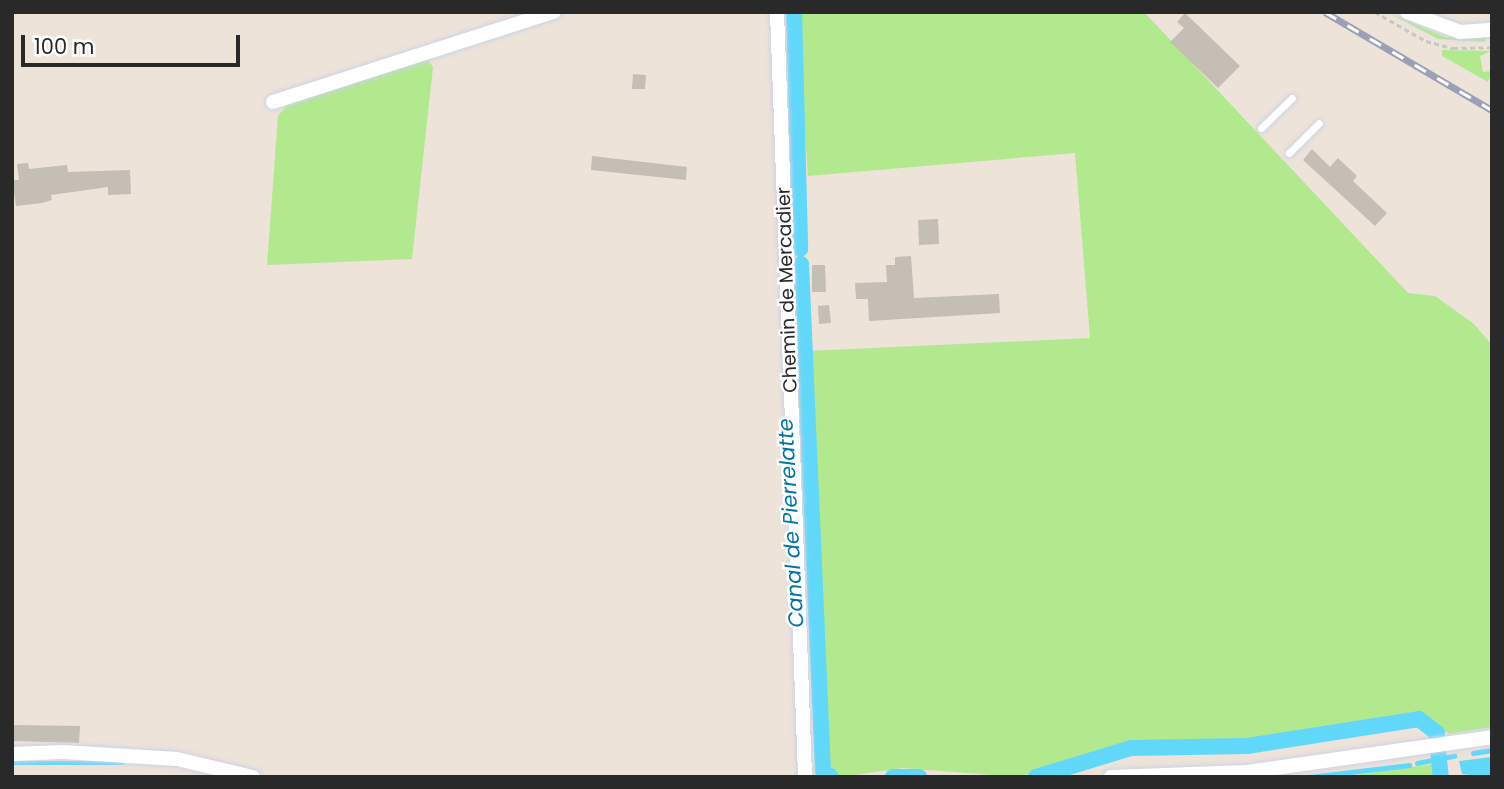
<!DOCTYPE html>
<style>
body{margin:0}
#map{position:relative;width:1504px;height:789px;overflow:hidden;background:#ede3d9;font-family:Poppins,sans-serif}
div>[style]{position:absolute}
.green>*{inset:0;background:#b2e98f}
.water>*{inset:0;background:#61d8fa}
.stream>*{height:4.5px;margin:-2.25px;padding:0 2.25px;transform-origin:2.25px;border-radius:2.25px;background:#61d8fa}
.canal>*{height:16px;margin:-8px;padding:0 8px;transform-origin:8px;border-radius:8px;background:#61d8fa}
.building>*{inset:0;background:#c4beb5}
.path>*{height:2.5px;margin-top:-1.25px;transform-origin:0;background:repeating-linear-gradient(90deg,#c7c7c7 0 5px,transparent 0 8.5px)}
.roads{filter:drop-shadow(0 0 2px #ced3e4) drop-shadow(0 0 2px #ced3e4)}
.service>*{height:7px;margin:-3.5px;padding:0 3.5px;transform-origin:3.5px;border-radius:3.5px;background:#fff}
.minor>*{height:14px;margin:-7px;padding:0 7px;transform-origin:7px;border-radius:7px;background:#fff}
.rail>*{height:7px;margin-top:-3.5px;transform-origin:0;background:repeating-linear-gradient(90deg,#fff 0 13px,#9ba0b5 0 26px);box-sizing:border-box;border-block:2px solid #9ba0b5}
span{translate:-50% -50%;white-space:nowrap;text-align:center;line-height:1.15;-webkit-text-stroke:5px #fff;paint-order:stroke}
.street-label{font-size:19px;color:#292929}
.water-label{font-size:21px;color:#0074a6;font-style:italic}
.frame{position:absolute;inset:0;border:14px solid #292929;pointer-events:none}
.scale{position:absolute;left:21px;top:35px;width:219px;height:32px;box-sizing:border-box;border:4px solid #292929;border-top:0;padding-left:9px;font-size:21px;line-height:24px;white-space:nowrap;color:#292929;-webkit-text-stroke:5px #fff;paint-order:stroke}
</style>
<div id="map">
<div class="green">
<div style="clip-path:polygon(801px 12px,1144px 12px,1408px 293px,1435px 296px,1474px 324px,1492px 345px,1492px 727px,1449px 734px,1422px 713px,1244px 743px,1128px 744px,1018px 777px,902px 768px,841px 777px,829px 764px,808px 351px,1090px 338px,1075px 153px,808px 176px,797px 26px)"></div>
<div style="clip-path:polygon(1387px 12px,1445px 37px,1485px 38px,1485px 42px,1438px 39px)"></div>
<div style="clip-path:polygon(1442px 50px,1491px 51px,1480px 56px,1483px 72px,1492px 71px,1488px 82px,1442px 56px)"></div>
<div style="clip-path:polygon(427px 59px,433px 67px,412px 259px,267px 265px,278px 116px,287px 105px)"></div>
<div style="clip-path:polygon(1434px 764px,1435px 777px,1342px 777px)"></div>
</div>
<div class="water">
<div style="clip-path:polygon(1492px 757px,1492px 777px,1462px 774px,1459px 761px)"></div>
</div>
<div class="stream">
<div style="left:1473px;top:753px;width:19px;rotate:-9deg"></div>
<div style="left:12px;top:763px;width:111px"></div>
<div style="left:1417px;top:763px;width:38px;rotate:-11deg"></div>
<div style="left:1309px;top:777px;width:101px;rotate:-6.8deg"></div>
</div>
<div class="canal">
<div style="left:794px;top:12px;width:237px;rotate:88.5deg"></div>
<div style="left:801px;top:264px;width:507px;rotate:87.52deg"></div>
<div style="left:823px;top:771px;width:10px;rotate:37deg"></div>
<div style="left:1438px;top:750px;width:27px;rotate:84deg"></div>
<div style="left:893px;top:777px;width:26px"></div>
<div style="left:1036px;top:777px;width:99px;rotate:-17deg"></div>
<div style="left:1131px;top:748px;width:116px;rotate:-1deg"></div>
<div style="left:1247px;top:746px;width:174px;rotate:-8.9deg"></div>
<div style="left:1419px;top:719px;width:23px;rotate:38deg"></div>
<div style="left:1437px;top:733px;width:6px;rotate:90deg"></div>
</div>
<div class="building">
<div style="clip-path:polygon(1185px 13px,1240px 66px,1218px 88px,1170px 42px,1184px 28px,1177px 22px)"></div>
<div style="clip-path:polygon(633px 74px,646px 75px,645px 89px,632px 89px)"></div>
<div style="clip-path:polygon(1312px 149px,1330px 167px,1338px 158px,1357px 176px,1353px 181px,1387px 213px,1375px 226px,1303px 160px)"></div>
<div style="clip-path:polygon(592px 156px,687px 167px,686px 180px,591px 170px)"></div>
<div style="clip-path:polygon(28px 163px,29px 169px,67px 165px,68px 172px,130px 170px,131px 194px,108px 195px,108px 187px,51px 195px,52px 200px,42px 203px,16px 206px,12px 180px,19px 180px,17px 164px)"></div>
<div style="clip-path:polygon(938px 219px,939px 244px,919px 245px,918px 220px)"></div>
<div style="clip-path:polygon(911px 256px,914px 298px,999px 294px,1000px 313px,869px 321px,868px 299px,856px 299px,855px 283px,887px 282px,886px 265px,895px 265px,895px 257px)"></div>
<div style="clip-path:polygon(812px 265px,825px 265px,826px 292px,812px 292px)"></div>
<div style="clip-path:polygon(829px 305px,831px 323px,819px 324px,818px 306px)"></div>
<div style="clip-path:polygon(12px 725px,80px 726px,79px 743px,12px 741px)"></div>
</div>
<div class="path">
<div style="left:1375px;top:12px;width:59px;rotate:29.6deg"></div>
<div style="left:1426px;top:41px;width:28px;rotate:15deg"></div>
<div style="left:1453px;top:48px;width:39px;rotate:-1deg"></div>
</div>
<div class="roads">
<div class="service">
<div style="left:1261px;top:128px;width:43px;rotate:-44.1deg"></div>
<div style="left:1289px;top:153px;width:42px;rotate:-45deg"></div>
</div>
<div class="minor">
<div style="left:777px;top:12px;width:766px;rotate:87.9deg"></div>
<div style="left:1407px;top:12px;width:57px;rotate:20.7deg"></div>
<div style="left:1460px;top:32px;width:32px;rotate:-4deg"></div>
<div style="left:273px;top:102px;width:295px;rotate:-17.8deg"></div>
<div style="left:12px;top:754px;width:51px;rotate:-2.2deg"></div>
<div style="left:63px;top:752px;width:114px;rotate:3.5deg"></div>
<div style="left:177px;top:759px;width:78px;rotate:13.3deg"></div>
<div style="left:1111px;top:777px;width:136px;rotate:-2.1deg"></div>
<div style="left:1247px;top:772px;width:247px;rotate:-8.1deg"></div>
</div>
</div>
<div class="rail">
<div style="left:1325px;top:12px;width:194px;rotate:30.4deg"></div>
</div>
<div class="street-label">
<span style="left:787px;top:290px;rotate:-92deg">Chemin de Mercadier</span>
</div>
<div class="water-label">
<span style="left:791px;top:523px;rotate:-93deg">Canal de Pierrelatte</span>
</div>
<div class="frame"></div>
<div class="scale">100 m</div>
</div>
